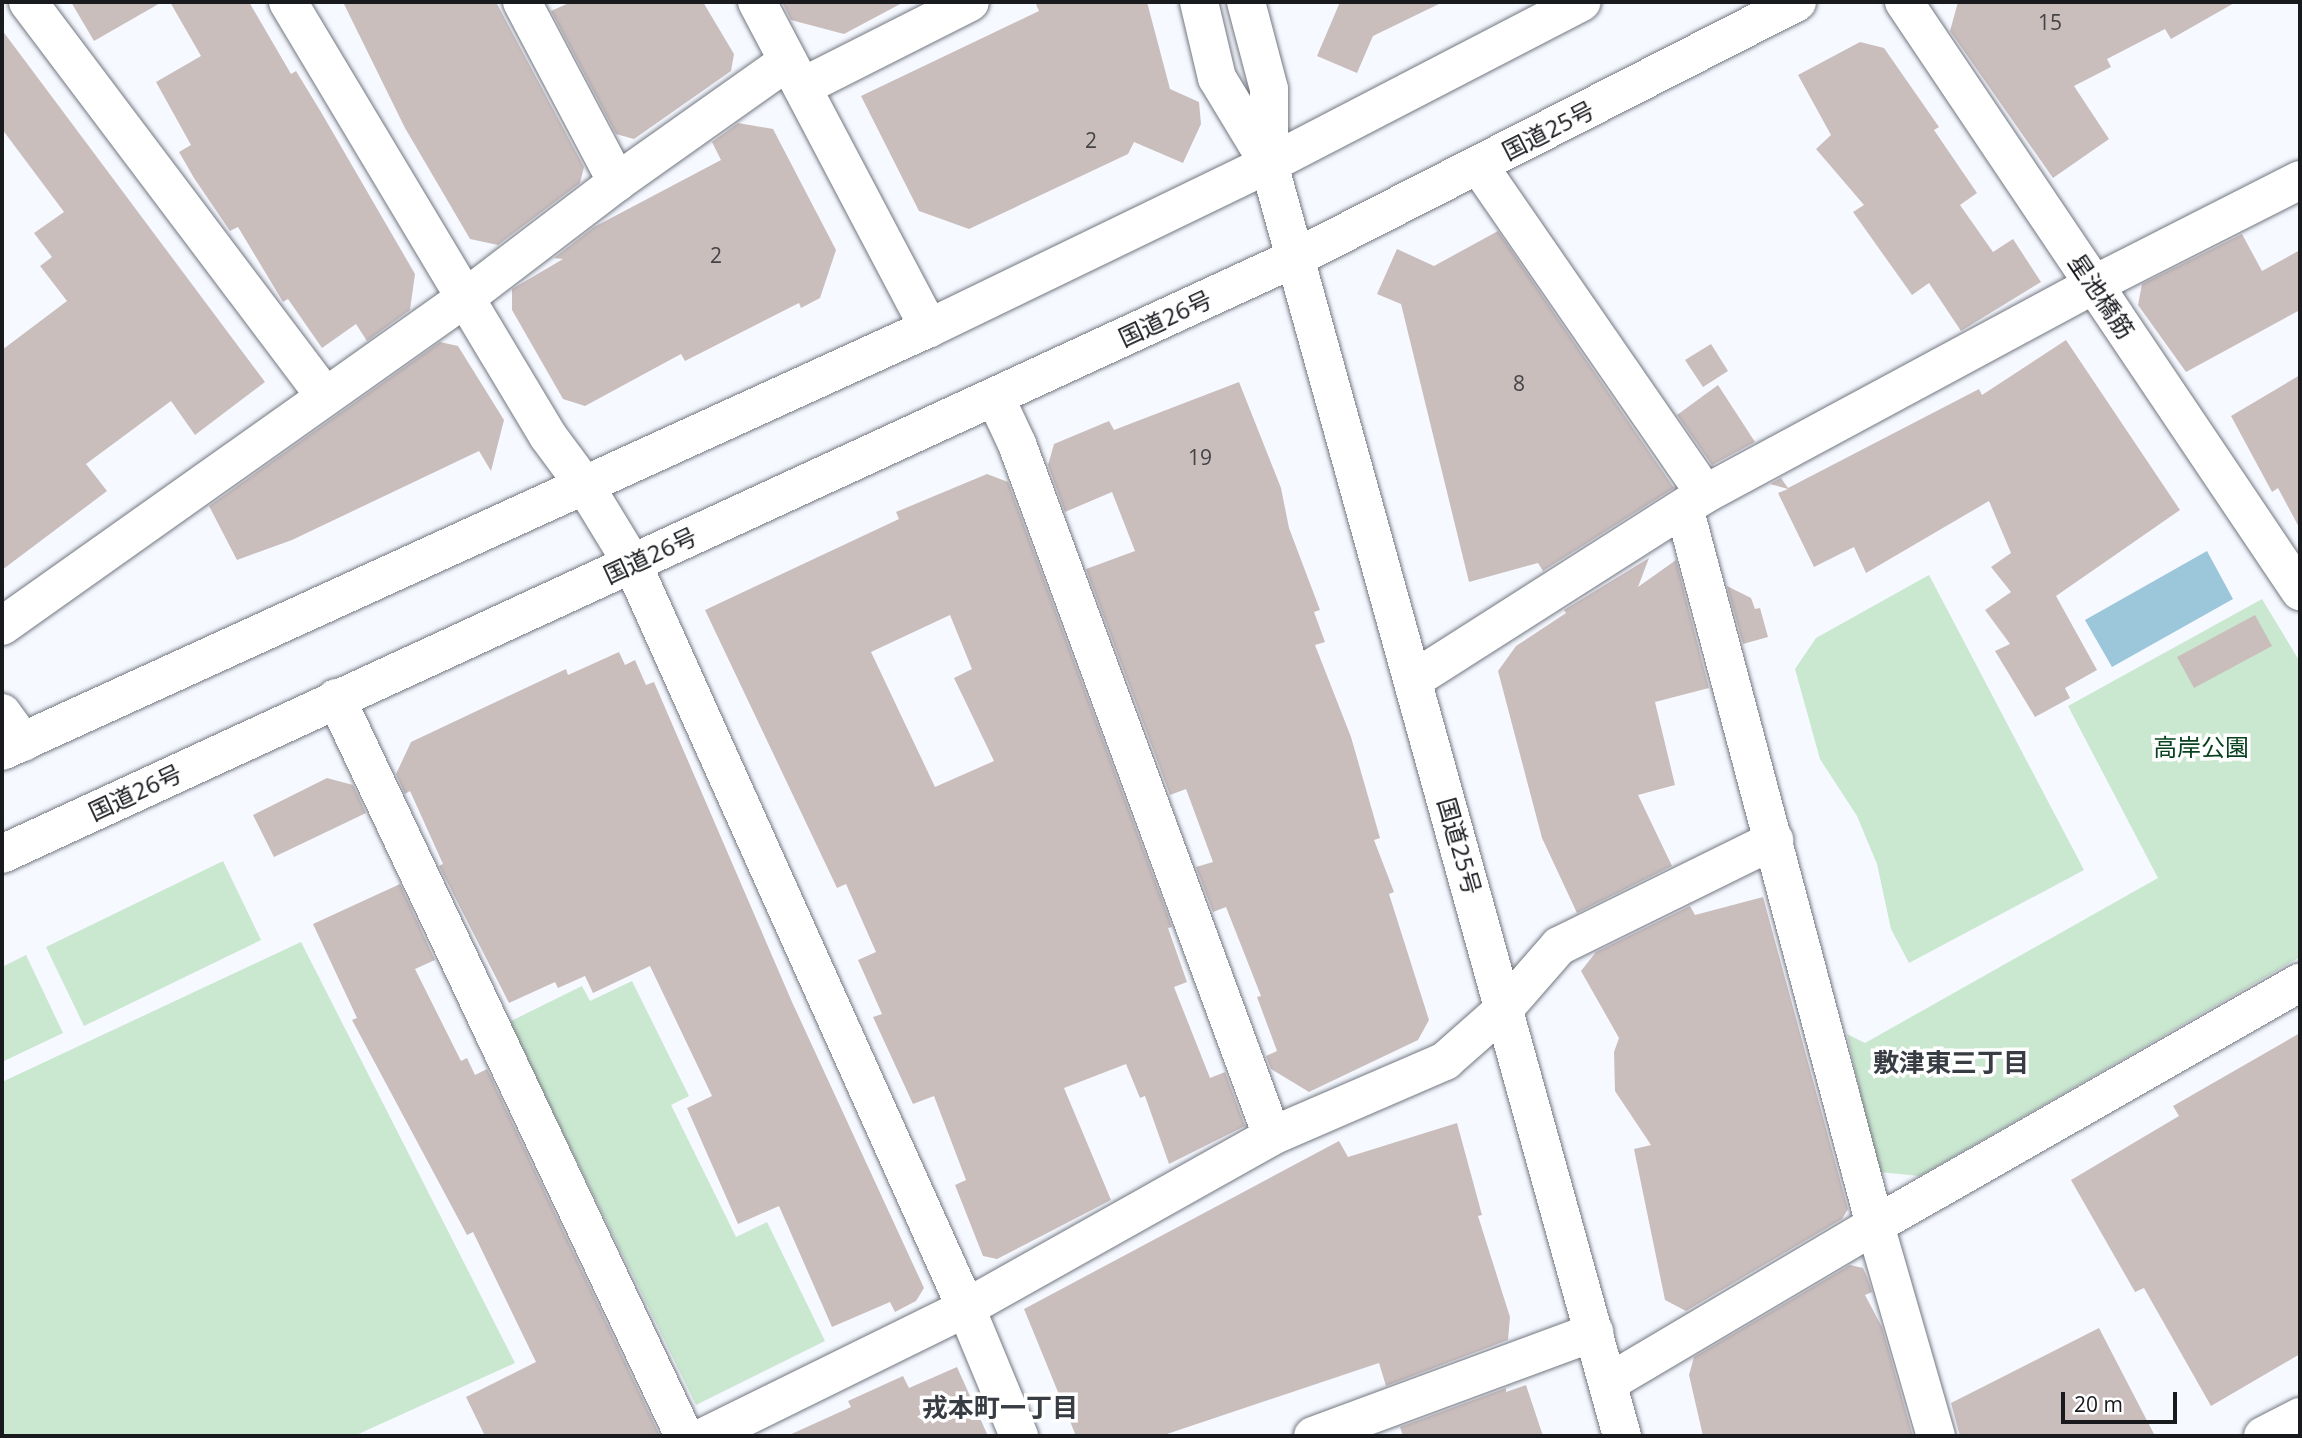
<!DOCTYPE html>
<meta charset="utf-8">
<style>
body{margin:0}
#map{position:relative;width:2302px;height:1438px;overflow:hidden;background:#f6f9ff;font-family:"Open Sans","Noto Sans JP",sans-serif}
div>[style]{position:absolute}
.green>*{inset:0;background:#cae7d0}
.water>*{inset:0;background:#9cc6da}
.building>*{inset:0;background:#cabebd}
.roads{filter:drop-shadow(0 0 2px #737780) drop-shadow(0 0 2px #737780)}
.street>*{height:38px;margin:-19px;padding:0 19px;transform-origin:19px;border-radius:19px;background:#fff}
.secondary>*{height:38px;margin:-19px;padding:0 19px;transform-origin:19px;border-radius:19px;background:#fff}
.highway>*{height:38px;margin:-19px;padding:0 19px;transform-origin:19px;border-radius:19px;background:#fff}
span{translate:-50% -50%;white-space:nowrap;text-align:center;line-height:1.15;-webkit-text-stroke:7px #fff;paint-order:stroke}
.number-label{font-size:21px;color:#444346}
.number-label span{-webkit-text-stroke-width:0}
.street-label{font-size:24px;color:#181a1e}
.park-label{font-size:24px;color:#07411e}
.neighbourhood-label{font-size:26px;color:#383c43;font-weight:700}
.frame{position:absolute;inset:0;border:4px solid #181a1e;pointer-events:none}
.scale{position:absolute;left:2061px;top:1392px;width:116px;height:32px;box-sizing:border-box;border:4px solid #181a1e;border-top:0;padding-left:9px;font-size:21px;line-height:24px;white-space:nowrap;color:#181a1e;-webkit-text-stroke:5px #fff;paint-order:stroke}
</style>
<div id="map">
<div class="green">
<div style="clip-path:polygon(1929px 575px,2084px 870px,1909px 963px,1891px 929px,1877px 864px,1857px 816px,1820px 759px,1795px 669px,1816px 638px)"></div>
<div style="clip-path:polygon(2262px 599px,2300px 662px,2300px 957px,1920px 1176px,1878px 1172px,1847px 1034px,1865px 1043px,2158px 878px,2068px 706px)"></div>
<div style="clip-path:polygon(223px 861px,261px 940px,84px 1026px,46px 947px)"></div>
<div style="clip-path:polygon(301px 942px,515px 1363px,354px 1436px,2px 1436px,2px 1082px)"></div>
<div style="clip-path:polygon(26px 955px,63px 1033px,2px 1062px,2px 967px)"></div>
<div style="clip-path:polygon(632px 981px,689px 1096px,671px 1105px,736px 1237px,767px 1222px,825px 1341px,696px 1405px,509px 1022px,582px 986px,590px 1001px)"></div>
</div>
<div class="water">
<div style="clip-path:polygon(2207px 551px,2233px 599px,2112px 667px,2085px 620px)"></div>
</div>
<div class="building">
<div style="clip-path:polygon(71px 2px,162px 2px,94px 41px)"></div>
<div style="clip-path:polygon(170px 2px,249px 2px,291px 74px,296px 71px,321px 112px,415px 274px,410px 310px,367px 341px,356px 324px,322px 348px,288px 299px,283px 302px,238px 227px,230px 231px,194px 178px,179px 152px,191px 145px,156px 82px,201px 56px)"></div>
<div style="clip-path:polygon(343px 2px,496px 2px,584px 167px,580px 183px,498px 245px,470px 239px,405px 128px)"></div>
<div style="clip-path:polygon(571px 2px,703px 2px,734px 54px,731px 71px,634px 139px,616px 134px,551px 11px)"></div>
<div style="clip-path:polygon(782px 2px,904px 2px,844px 34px,791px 20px)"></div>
<div style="clip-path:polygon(1035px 2px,1147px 2px,1170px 89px,1199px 102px,1201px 124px,1183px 163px,1134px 142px,1128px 154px,969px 229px,919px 211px,861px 96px,1039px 11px)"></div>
<div style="clip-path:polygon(1340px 2px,1443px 2px,1373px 36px,1357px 73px,1317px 56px)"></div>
<div style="clip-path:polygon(1958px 2px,2236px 2px,2171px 39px,2165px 29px,2107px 59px,2111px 67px,2074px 86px,2109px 139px,2053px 178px,1950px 31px)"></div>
<div style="clip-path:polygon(2px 30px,265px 382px,195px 435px,171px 401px,86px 464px,107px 491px,2px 570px,2px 350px,67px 301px,40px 266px,52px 257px,34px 233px,64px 212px,2px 129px)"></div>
<div style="clip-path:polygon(1860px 42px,1884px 48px,1939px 127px,1934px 130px,1977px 193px,1960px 205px,1993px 252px,2013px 239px,2041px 282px,1961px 331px,1929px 283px,1912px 295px,1853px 212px,1864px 205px,1816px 149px,1831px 135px,1798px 75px)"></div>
<div style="clip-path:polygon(738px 123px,773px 129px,836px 250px,820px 298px,801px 308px,799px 303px,685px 361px,681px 354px,585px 406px,563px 399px,512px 310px,512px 289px,563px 259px,554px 258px,594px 227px,721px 160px,712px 142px)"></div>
<div style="clip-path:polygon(1498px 231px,1674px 488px,1543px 571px,1538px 563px,1469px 582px,1401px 304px,1377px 294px,1397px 249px,1434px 266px)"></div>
<div style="clip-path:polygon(2242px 234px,2262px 271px,2300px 250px,2300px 310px,2186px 372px,2138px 305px,2142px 284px)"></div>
<div style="clip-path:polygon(2066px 340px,2180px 510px,2056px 596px,2097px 670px,2065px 688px,2070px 698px,2035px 717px,1995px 651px,2010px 644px,1985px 610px,2011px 592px,1991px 567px,2011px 553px,1989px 501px,1866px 573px,1854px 547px,1814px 567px,1778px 493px,1788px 489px,1770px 484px,1781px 478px,1788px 488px,1979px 389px,1982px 395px)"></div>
<div style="clip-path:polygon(440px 342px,458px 346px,504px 420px,491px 471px,479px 451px,292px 540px,237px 560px,209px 506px)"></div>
<div style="clip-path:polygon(1711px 344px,1728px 371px,1703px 387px,1685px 360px)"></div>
<div style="clip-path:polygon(2300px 375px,2300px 529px,2278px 488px,2272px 492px,2231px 416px)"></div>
<div style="clip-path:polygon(1239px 382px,1281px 488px,1289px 528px,1320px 610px,1314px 612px,1325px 642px,1315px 645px,1351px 737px,1380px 838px,1374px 840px,1394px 892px,1389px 894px,1429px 1020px,1418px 1040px,1309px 1092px,1271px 1069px,1266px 1056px,1277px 1051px,1257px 997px,1261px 996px,1226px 907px,1213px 912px,1196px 867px,1213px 862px,1186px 789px,1170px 795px,1086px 569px,1135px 551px,1112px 492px,1065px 512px,1048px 465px,1054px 444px,1109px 421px,1114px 430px)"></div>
<div style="clip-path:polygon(1718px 385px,1755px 442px,1712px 465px,1677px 415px)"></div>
<div style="clip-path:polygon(evenodd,987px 474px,1008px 482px,1172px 927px,1168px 928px,1187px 982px,1174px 987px,1210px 1078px,1225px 1072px,1245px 1126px,1169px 1164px,1145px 1096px,1140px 1098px,1126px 1064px,1064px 1088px,1111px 1200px,997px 1259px,983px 1256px,955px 1185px,966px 1180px,934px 1096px,913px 1104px,873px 1017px,882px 1014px,858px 960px,876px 952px,846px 884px,837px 888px,705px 610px,899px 519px,896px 512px,987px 474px,950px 615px,972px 669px,954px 678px,994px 761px,935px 787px,871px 652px,950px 615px)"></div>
<div style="clip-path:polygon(1649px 558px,1638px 587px,1676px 560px,1709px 688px,1655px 702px,1675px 785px,1638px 795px,1672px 866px,1577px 913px,1542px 838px,1498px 671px,1516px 646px,1566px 613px,1564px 610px)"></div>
<div style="clip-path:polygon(1727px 586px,1751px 598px,1755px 609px,1760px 608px,1768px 637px,1743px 644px)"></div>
<div style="clip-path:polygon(2255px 615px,2272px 646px,2194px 688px,2177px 657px)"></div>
<div style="clip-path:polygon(619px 652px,625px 665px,635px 660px,646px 685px,654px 682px,792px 1002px,924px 1288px,916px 1301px,895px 1312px,890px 1302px,832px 1327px,779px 1206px,738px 1224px,687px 1108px,712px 1096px,650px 966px,593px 993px,585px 976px,558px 988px,555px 982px,509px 1003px,439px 866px,443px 864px,410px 791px,405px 794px,396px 774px,411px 742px,566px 669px,568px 675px)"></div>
<div style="clip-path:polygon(327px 778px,353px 785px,366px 813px,274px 857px,253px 815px)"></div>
<div style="clip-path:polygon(400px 884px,435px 960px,415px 969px,461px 1061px,467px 1058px,475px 1075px,487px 1069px,660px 1436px,485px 1436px,466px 1397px,536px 1362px,473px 1232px,467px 1235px,352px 1020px,357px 1018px,313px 924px)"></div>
<div style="clip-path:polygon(1763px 897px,1848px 1209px,1842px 1219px,1686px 1311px,1665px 1300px,1634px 1149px,1651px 1145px,1615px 1091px,1614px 1052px,1619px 1038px,1581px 971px,1596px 952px,1690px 906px,1695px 915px)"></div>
<div style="clip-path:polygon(2300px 1033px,2300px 1354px,2211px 1406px,2144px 1288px,2135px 1292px,2071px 1180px,2179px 1116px,2173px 1106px)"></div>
<div style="clip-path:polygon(1457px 1123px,1482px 1215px,1478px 1216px,1510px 1317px,1508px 1340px,1386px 1386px,1379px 1363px,1161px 1436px,1076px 1436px,1024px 1309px,1339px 1141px,1348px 1157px)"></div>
<div style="clip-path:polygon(1850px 1265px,1863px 1268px,1867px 1277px,1872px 1292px,1865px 1295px,1882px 1327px,1913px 1436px,1703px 1436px,1689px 1375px,1694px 1357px)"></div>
<div style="clip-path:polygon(2099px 1328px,2155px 1436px,1960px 1436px,1951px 1403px)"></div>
<div style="clip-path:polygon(957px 1367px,988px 1436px,787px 1436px,851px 1407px,848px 1401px,903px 1376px,909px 1388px)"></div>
<div style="clip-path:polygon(1526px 1385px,1543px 1436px,1403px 1436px,1400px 1427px,1506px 1388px,1506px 1392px)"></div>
</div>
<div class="roads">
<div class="street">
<div style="left:28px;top:2px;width:493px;rotate:53deg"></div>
<div style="left:288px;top:2px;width:506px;rotate:59.08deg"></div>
<div style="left:548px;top:436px;width:62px;rotate:53.5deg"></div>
<div style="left:522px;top:2px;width:204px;rotate:62.2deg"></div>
<div style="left:802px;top:87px;width:188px;rotate:-26.8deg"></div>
<div style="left:1479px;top:166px;width:398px;rotate:55.4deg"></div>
<div style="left:995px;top:397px;width:52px;rotate:64.9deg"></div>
<div style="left:1017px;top:444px;width:737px;rotate:69.77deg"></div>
<div style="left:1685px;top:511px;width:739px;rotate:75.1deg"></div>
<div style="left:1875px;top:1225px;width:220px;rotate:73.9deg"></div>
<div style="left:1413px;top:680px;width:346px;rotate:-32.5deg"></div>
<div style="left:1705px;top:494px;width:443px;rotate:-28.3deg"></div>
<div style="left:2095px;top:284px;width:230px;rotate:-26.9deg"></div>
<div style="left:336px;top:698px;width:816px;rotate:64.75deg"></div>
<div style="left:2px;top:713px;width:36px;rotate:54deg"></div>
<div style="left:1608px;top:1383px;width:310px;rotate:-30.6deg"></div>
<div style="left:1875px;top:1225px;width:489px;rotate:-29.7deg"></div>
<div style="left:706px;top:1436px;width:290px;rotate:-26.2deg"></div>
<div style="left:966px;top:1308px;width:351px;rotate:-29.3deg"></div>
<div style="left:1272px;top:1136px;width:189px;rotate:-23.4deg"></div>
<div style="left:1445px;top:1061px;width:79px;rotate:-41.4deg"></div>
<div style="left:1504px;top:1009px;width:84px;rotate:-48.9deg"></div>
<div style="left:1559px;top:946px;width:240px;rotate:-26.2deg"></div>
<div style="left:1313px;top:1436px;width:300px;rotate:-20.3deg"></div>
</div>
<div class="secondary">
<div style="left:757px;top:2px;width:369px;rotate:62.2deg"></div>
<div style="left:1199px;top:2px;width:78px;rotate:76.7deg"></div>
<div style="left:1217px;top:78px;width:100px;rotate:58.8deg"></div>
<div style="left:1246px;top:2px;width:90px;rotate:75.2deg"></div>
<div style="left:1269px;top:89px;width:75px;rotate:90deg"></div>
<div style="left:1904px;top:2px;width:710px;rotate:56.09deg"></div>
<div style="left:585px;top:486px;width:90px;rotate:58.6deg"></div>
<div style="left:632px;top:563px;width:816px;rotate:65.85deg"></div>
<div style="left:966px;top:1308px;width:139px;rotate:67.5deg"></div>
<div style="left:2px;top:626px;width:567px;rotate:-35.31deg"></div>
<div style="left:465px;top:298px;width:191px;rotate:-37.3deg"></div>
<div style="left:617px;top:182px;width:209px;rotate:-35.3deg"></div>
<div style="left:2263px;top:1436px;width:42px;rotate:-27.2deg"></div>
</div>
<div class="highway">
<div style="left:1269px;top:164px;width:1320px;rotate:74.49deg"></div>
<div style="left:2px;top:751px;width:1019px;rotate:-24.53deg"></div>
<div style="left:929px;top:328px;width:377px;rotate:-25.8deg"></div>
<div style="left:1269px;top:164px;width:352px;rotate:-27.4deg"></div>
<div style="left:2px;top:854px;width:1428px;rotate:-24.75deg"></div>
<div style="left:1299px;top:256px;width:559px;rotate:-27.02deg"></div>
</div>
</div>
<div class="number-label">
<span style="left:2050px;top:22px">15</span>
<span style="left:1091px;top:140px">2</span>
<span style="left:716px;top:255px">2</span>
<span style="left:1519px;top:383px">8</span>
<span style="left:1200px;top:457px">19</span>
</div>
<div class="street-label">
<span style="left:1548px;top:130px;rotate:-27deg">国道25号</span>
<span style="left:2102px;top:296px;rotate:56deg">星池橋筋</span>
<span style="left:1165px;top:318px;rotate:-25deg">国道26号</span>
<span style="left:650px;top:555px;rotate:-25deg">国道26号</span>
<span style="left:135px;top:792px;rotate:-25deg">国道26号</span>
<span style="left:1460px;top:846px;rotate:74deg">国道25号</span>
</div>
<div class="park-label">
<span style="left:2201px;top:747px">高岸公園</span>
</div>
<div class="neighbourhood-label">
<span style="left:1951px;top:1063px">敷津東三丁目</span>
<span style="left:1000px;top:1408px">戎本町一丁目</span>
</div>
<div class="frame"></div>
<div class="scale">20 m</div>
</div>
